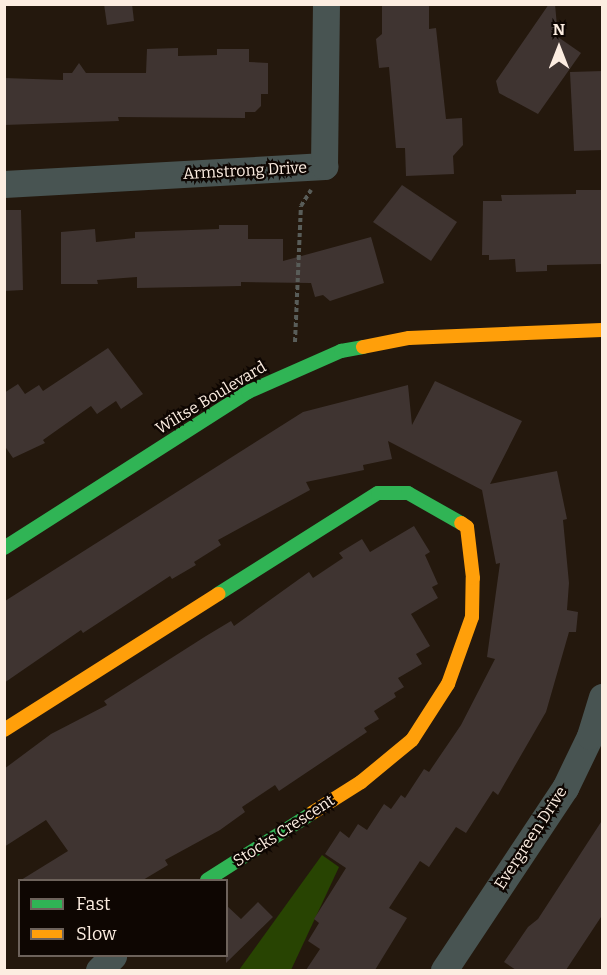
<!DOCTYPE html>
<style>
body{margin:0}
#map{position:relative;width:607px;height:975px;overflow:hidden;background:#24180d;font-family:Bitter,serif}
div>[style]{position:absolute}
.green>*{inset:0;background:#284402}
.building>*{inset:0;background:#3f3431}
.path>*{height:4px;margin-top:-2px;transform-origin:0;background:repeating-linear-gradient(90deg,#595d59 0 4.5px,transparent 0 7.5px)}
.street>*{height:27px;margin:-13.5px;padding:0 13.5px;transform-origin:13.5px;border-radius:13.5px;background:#485452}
.fast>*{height:14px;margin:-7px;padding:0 7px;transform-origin:7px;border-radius:7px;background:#30b455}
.slow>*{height:14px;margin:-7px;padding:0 7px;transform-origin:7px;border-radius:7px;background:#ff9f0a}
span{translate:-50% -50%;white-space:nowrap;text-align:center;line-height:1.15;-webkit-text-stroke:4.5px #0e0602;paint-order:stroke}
.street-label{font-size:16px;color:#fcede1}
.frame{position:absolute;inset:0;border:6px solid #fcede1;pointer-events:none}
.legend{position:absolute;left:18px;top:879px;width:210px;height:78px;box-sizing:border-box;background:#0e0602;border:2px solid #6d625b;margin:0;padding:8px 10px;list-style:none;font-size:18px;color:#fcede1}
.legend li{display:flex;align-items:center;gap:12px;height:30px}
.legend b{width:30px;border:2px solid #6d625b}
.north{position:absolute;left:529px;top:18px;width:60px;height:60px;-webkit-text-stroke:4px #0e0602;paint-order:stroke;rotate:0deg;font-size:16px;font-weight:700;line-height:24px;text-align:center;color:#fcede1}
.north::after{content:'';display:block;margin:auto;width:21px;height:27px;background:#fcede1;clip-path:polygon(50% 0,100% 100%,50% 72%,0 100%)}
</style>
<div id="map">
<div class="green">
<div style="clip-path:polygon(322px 855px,339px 867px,291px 970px,239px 970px)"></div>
</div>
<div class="building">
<div style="clip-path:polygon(104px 4px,132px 4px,134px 21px,107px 25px)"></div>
<div style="clip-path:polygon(382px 4px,429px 4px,429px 29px,436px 28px,446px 119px,462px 118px,463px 145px,453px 156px,454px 174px,406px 176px,405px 148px,396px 148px,389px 67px,379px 68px,376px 39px,382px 34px)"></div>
<div style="clip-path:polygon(549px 4px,555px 4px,558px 37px,581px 53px,538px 114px,499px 93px,496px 81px)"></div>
<div style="clip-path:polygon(178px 48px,178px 56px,217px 55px,217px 49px,249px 49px,249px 62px,268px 63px,268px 94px,261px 94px,261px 106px,255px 112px,245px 112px,245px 118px,118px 117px,119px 121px,4px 125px,4px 78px,63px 80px,63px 73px,72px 73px,79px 63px,86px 73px,146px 73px,147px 49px)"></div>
<div style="clip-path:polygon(603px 71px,603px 150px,574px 151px,570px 72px)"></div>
<div style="clip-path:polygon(402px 185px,457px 222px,431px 261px,373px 222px)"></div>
<div style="clip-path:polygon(576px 190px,603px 190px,603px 264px,547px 265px,547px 271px,516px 272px,515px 259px,489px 260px,489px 255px,482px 255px,483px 201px,502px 201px,501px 195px,576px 194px)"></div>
<div style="clip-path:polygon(4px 210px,21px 210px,23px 290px,4px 291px)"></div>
<div style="clip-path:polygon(219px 225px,248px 225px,248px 239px,283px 239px,283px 261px,371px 237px,384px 283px,330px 301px,323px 295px,315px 297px,311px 283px,241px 282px,241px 286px,137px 288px,137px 277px,97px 280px,98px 284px,61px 284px,61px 232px,95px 229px,96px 242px,135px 238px,135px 232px,219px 229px)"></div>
<div style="clip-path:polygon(108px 348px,143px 394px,121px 409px,116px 401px,97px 414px,91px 406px,43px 440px,45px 443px,13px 458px,4px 445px,4px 393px,18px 384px,25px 394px,39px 385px,43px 391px)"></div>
<div style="clip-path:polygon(435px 381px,522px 421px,490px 484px,557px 471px,567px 519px,563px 520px,569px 583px,567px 610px,578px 612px,576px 632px,569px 632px,546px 712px,498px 795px,493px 791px,466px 833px,456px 827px,429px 867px,420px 861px,389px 908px,407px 918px,375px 970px,306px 970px,320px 949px,308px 941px,319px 923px,314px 919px,346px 868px,325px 854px,340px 831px,349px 838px,358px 824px,367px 830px,384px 804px,391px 809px,401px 795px,405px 798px,424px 769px,429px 772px,461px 725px,495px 659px,487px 657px,500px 563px,496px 564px,482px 490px,388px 441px,392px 459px,363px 465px,364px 470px,306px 482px,310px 490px,218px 540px,221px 545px,194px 562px,196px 565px,172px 579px,170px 576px,83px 633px,81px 630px,4px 683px,5px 601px,303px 412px,408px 385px,412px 425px)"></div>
<div style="clip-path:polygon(414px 526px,430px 552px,425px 555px,438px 584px,432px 587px,438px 598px,411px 614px,430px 646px,416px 654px,422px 664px,398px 678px,404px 687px,394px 693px,396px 697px,374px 711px,379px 719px,364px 728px,367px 732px,279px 791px,275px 785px,242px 807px,245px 812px,220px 830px,165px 860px,168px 865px,143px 880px,21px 880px,68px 851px,46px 820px,4px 847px,4px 769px,51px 734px,107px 705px,104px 701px,206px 636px,231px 621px,234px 626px,309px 572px,313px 578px,343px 558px,339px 553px,362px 539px,370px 552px)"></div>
<div style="clip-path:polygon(603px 819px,603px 914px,566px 970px,516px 970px,504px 962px,528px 927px,538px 919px)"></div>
<div style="clip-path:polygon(258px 902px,273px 917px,226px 963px,226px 905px,241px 919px)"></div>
</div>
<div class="path">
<div style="left:295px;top:342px;width:136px;rotate:-87.5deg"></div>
<div style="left:301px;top:206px;width:19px;rotate:-58deg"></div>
</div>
<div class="street">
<div style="left:4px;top:184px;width:321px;rotate:-3.2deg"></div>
<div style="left:324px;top:166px;width:162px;rotate:-89.3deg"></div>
<div style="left:99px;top:970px;width:20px;rotate:-45deg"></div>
<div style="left:444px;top:970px;width:219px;rotate:-56.4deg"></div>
<div style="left:565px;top:788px;width:58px;rotate:-64.3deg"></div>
<div style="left:590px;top:736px;width:41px;rotate:-72.9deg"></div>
</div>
<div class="fast">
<div style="left:4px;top:548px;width:290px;rotate:-32.6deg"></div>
<div style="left:248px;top:392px;width:102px;rotate:-23.8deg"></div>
<div style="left:341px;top:351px;width:22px;rotate:-10deg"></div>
<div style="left:218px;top:594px;width:189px;rotate:-32.3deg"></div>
<div style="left:378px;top:493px;width:30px"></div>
<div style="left:408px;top:493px;width:61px;rotate:29.5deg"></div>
<div style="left:207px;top:880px;width:125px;rotate:-32.5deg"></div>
</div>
<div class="slow">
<div style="left:363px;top:347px;width:47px;rotate:-11.1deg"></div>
<div style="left:409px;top:338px;width:193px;rotate:-2.4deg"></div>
<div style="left:4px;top:730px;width:254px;rotate:-32.4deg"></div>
<div style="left:312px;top:813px;width:58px;rotate:-32.3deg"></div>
<div style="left:361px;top:782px;width:66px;rotate:-39.5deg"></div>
<div style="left:412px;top:740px;width:67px;rotate:-57.3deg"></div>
<div style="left:448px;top:684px;width:71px;rotate:-70.3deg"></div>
<div style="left:472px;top:617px;width:39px;rotate:-89deg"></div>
<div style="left:473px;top:578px;width:51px;rotate:-96.7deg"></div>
<div style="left:467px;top:527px;width:7px;rotate:-146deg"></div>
</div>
<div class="street-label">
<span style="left:245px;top:171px;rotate:-3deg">Armstrong Drive</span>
<span style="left:211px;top:398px;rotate:-31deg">Wiltse Boulevard</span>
<span style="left:284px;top:831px;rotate:-33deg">Stocks Crescent</span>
<span style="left:531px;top:838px;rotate:-57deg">Evergreen Drive</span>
</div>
<div class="frame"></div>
<ul class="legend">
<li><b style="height:8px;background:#30b455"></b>Fast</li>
<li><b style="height:8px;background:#ff9f0a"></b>Slow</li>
</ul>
<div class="north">N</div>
</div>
